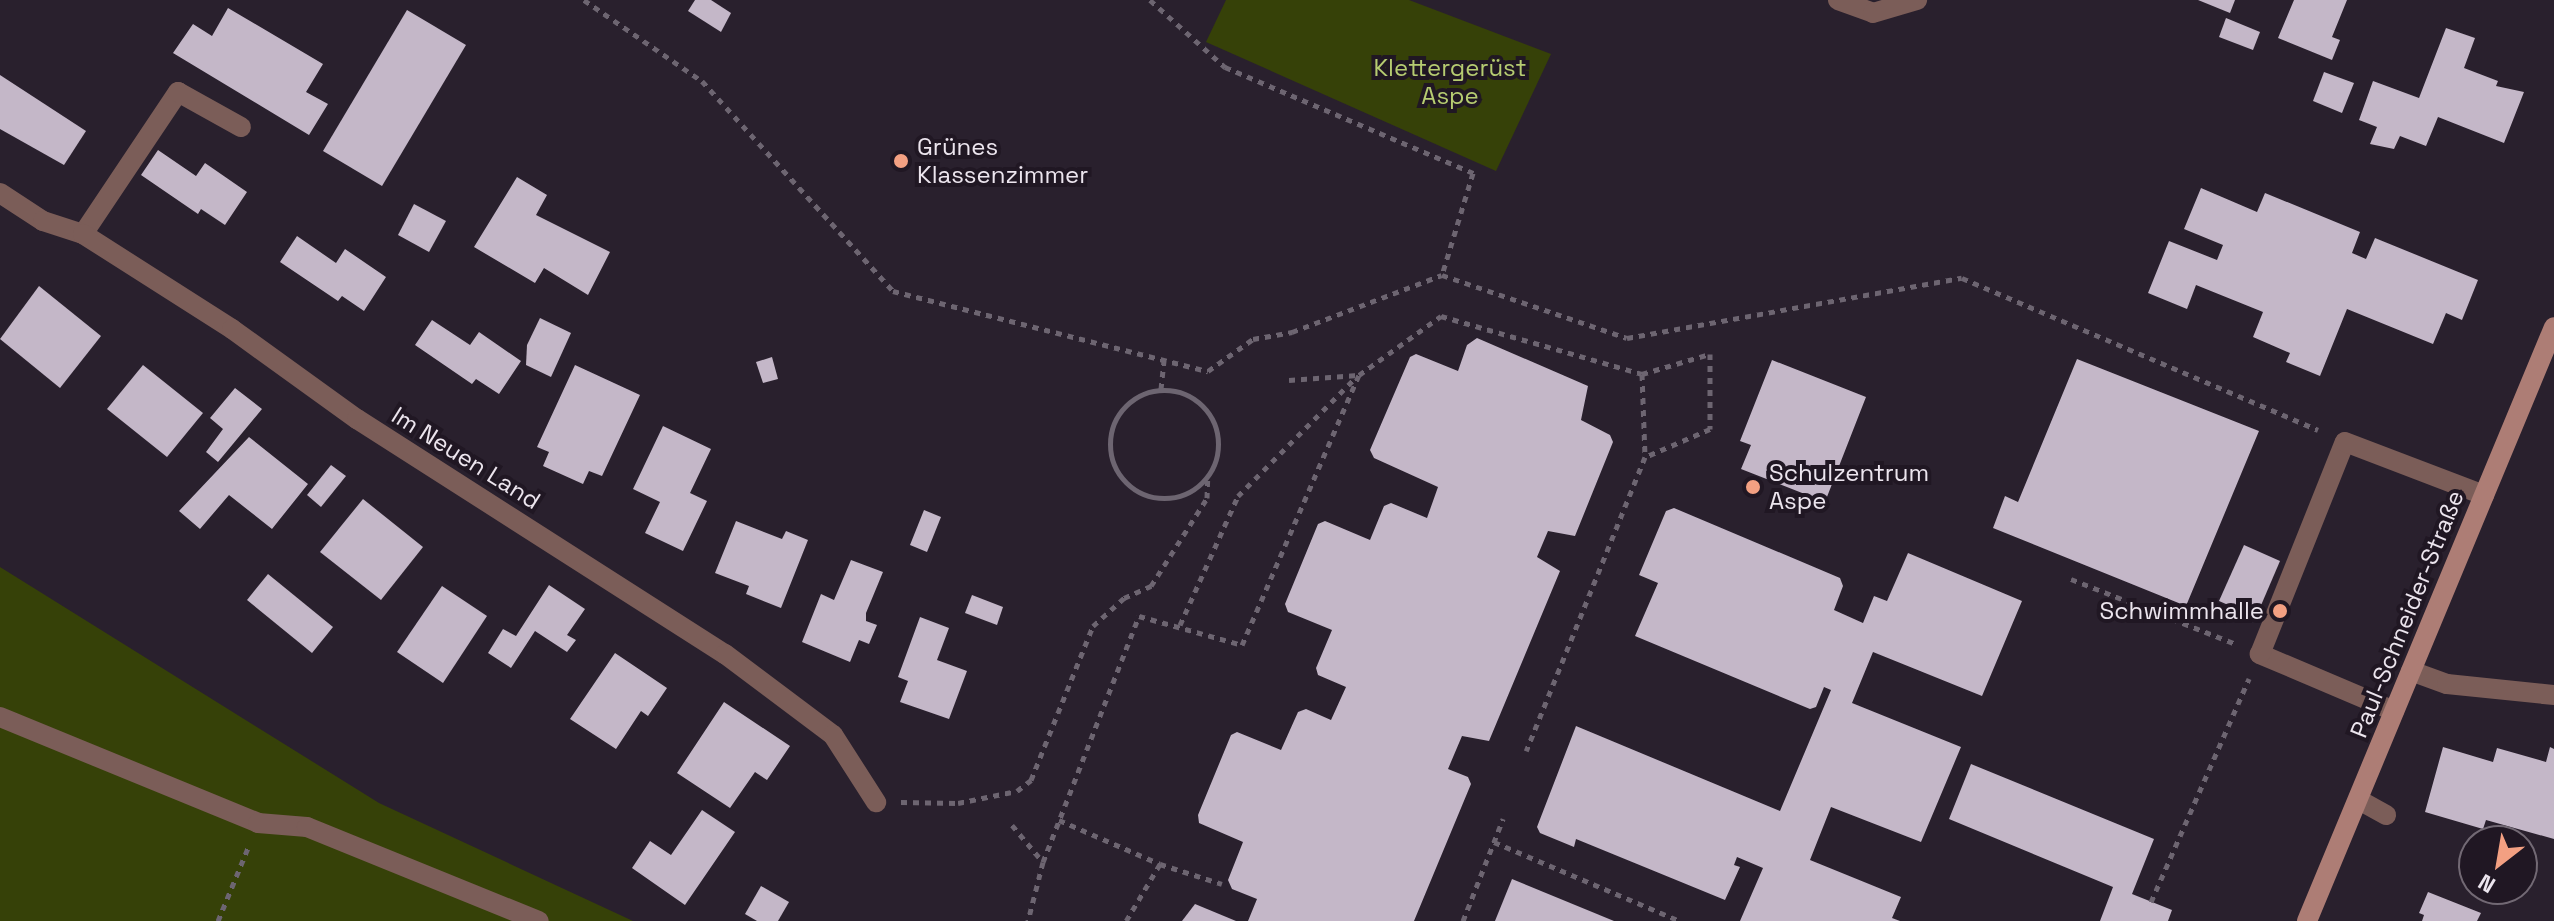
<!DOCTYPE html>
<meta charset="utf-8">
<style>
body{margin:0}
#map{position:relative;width:2554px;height:921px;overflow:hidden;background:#29202d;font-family:"Space Grotesk",sans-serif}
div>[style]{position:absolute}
.green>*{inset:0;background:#364108}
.building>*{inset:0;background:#c4b7c8}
.path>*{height:5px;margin-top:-2.5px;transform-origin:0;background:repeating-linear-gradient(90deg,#6d6571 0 6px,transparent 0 12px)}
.path>.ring{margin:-2.5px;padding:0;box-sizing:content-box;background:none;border:5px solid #6d6571;border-radius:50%}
.lane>*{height:20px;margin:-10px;padding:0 10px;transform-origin:10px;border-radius:10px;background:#7b5d58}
.street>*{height:20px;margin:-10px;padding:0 10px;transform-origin:10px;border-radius:10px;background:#7b5d58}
.secondary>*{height:20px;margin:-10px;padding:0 10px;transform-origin:10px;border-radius:10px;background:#ad7d75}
.dots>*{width:22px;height:22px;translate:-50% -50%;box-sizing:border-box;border:4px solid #201723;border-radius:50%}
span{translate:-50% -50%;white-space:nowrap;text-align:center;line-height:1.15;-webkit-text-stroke:8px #201723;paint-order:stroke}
.park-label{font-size:24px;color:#b6cc71}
.poi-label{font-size:24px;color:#ece5ee}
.left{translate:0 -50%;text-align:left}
.right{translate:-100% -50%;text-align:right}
.street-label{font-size:24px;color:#ece5ee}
.north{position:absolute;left:2458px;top:825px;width:80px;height:80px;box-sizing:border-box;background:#201723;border:2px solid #726974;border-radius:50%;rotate:211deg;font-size:22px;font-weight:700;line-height:32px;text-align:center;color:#ece5ee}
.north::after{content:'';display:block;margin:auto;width:28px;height:36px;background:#f3a082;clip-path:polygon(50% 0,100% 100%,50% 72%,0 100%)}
</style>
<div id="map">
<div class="green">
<div style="clip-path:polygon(1226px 0,1409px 0,1551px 54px,1496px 171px,1206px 42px)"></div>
<div style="clip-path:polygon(0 567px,379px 803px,633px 921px,0 921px)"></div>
</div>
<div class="building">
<div style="clip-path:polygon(695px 0,711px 0,731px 13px,721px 32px,688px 11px)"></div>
<div style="clip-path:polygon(2198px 0,2235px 0,2230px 13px)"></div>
<div style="clip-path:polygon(2294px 0,2347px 0,2332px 37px,2340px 40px,2332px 60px,2278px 38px)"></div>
<div style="clip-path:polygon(228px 8px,323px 64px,306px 92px,328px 104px,309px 135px,173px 53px,193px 24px,212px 36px)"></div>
<div style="clip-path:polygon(407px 10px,466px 45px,382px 186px,323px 151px)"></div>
<div style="clip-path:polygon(2226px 18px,2260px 32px,2253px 50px,2219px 37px)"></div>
<div style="clip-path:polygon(2446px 28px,2475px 38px,2464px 68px,2498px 81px,2496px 86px,2524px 92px,2504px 143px,2438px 117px,2426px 146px,2400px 136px,2394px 149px,2370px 144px,2377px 127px,2359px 120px,2373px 81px,2419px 98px)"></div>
<div style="clip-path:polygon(2324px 72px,2354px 83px,2342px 113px,2313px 101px)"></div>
<div style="clip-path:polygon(0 75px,86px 131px,64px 165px,0 129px)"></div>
<div style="clip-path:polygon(158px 150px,196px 176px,205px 163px,247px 192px,225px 225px,201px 209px,198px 214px,141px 175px)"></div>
<div style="clip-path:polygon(517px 177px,547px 195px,536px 215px,610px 252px,588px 295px,544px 268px,535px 283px,474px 247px)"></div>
<div style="clip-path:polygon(2201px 188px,2257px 212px,2265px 193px,2360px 232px,2352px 253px,2366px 259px,2375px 238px,2478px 280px,2462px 320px,2446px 313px,2433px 344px,2347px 309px,2320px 376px,2286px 362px,2290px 353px,2253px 337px,2263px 312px,2196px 285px,2187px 309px,2148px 293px,2169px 241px,2217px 260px,2223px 245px,2184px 229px)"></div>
<div style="clip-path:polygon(414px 204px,446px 221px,429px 252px,398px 235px)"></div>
<div style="clip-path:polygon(297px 236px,336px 263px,345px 249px,386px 277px,364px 311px,342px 296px,338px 301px,280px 262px)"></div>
<div style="clip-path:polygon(39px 286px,101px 336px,60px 388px,0 339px)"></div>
<div style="clip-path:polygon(540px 318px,571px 333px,551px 377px,526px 365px,527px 345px)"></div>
<div style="clip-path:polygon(432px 320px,470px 345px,479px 332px,521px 361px,499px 394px,476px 379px,472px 384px,415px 345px)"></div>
<div style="clip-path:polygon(1477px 338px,1588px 386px,1581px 420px,1610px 435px,1613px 442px,1575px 536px,1548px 531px,1537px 557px,1560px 571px,1489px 741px,1462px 736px,1448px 769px,1468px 777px,1471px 784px,1414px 921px,1248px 921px,1257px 899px,1232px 889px,1228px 880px,1243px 842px,1199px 823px,1198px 815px,1231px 735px,1237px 732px,1281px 750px,1298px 712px,1306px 709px,1331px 720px,1346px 687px,1318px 675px,1316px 668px,1332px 630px,1288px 612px,1285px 604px,1318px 524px,1325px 521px,1370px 540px,1384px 506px,1391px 503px,1427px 518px,1438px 487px,1374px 458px,1370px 450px,1410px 357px,1416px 354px,1458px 371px,1467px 345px)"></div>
<div style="clip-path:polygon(772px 357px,778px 379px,763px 383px,756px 362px)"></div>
<div style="clip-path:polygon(2077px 359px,2259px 431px,2186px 606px,1993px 528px,2005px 496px,2018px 502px)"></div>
<div style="clip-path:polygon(1772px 360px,1866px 397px,1825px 502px,1741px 469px,1751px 445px,1740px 441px)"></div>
<div style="clip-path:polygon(143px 365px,203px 413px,167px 457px,107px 409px)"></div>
<div style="clip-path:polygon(575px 365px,640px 395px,602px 476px,589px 471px,583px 484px,543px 466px,549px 452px,537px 447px)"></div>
<div style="clip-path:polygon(235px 388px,262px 409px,218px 462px,206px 452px,223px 429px,210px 418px)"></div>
<div style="clip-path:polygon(663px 426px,711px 449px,690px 493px,707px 501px,683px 551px,645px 533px,660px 502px,633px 489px)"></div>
<div style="clip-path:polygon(249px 437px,308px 484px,272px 529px,229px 495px,200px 529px,179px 511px)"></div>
<div style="clip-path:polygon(331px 465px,346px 476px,321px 507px,307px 495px)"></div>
<div style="clip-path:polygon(363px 499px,423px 547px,381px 600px,320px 552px)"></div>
<div style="clip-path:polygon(1674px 508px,1840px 578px,1843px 586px,1834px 610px,1863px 623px,1874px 596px,1887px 601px,1908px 553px,2022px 601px,1982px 696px,1873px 652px,1852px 703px,1961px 747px,1921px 842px,1831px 807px,1810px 860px,1901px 897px,1892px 918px,1900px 921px,1740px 921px,1763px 868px,1737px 857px,1734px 865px,1740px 867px,1725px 900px,1576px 839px,1574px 847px,1540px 833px,1537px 827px,1576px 726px,1780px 811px,1831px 690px,1824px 687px,1816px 707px,1810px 709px,1635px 636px,1658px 583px,1639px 575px,1666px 511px)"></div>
<div style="clip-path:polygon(924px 510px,941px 517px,927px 552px,910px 545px)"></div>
<div style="clip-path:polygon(736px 521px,782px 539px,786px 531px,808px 540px,781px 608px,746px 594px,749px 586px,715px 573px)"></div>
<div style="clip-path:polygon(2244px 545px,2280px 561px,2256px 617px,2219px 601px)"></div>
<div style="clip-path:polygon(851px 560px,883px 572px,866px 613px,866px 621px,877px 625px,869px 644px,859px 640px,850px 662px,802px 642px,821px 594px,834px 600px)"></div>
<div style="clip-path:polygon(268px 574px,333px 627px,312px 653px,247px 600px)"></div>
<div style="clip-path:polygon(549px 585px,585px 609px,567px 635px,576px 640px,567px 652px,535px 631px,511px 668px,488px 653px,503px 629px,516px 636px)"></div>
<div style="clip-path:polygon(442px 586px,487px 616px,443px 683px,397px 652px)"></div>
<div style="clip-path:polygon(972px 595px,1003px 607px,997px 625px,965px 613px)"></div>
<div style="clip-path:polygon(920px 617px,949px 628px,937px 660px,967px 671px,949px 719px,900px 702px,908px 681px,898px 677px)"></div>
<div style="clip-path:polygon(615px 653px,667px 688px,648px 716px,641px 711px,616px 749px,570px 719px)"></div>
<div style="clip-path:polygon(724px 702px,790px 746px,767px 780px,755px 772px,730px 808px,677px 773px)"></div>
<div style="clip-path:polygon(2443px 747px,2493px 762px,2497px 748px,2546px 762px,2550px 747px,2554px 749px,2554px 839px,2486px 820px,2483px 829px,2425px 812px)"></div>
<div style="clip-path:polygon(1971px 764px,2154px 839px,2132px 894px,2172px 910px,2168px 921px,2100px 921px,2113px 887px,1949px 819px)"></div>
<div style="clip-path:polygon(702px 810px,735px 832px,685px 905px,632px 868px,650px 841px,671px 855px)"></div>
<div style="clip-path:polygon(1512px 879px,1614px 921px,1495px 921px)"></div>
<div style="clip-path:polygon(761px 886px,789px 902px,778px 921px,757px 921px,745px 914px)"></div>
<div style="clip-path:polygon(2428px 892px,2481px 913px,2477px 921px,2422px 921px,2424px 915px,2419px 913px)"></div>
<div style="clip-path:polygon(1195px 904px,1236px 921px,1182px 921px)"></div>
</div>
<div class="path">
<div style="left:584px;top:0;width:143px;rotate:34.5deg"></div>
<div style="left:702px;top:81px;width:284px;rotate:47.7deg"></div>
<div style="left:893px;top:291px;width:325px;rotate:14.3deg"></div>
<div style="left:1208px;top:371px;width:55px;rotate:-35.4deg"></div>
<div style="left:1253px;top:339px;width:40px;rotate:-10deg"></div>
<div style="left:1292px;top:332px;width:160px;rotate:-20.8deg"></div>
<div style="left:1442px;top:275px;width:195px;rotate:18.8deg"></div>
<div style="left:1627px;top:338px;width:340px;rotate:-10.2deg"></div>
<div style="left:1962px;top:278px;width:387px;rotate:23.1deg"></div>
<div style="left:1150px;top:0;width:101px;rotate:41.8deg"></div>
<div style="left:1225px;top:67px;width:270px;rotate:23.1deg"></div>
<div style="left:1473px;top:173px;width:107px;rotate:106.9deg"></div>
<div style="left:1642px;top:374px;width:71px;rotate:-16.4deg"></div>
<div style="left:1710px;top:354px;width:75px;rotate:90deg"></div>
<div style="left:1710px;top:429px;width:71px;rotate:156.7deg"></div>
<div style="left:1289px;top:380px;width:69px;rotate:-4.1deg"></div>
<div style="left:1161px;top:389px;width:30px;rotate:-84deg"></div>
<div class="ring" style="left:1110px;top:390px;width:103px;height:103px"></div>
<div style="left:2071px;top:579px;width:177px;rotate:21.5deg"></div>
<div style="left:1180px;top:625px;width:141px;rotate:-65.8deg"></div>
<div style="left:1238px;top:496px;width:166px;rotate:-45.2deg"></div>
<div style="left:901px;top:802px;width:57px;rotate:1deg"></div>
<div style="left:958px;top:803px;width:60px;rotate:-11.5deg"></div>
<div style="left:1017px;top:791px;width:18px;rotate:-38deg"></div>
<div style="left:1031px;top:780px;width:166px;rotate:-68.1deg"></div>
<div style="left:1093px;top:626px;width:42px;rotate:-42.1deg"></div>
<div style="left:1124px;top:598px;width:30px;rotate:-24deg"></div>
<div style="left:1151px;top:586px;width:104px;rotate:-57.5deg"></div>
<div style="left:1207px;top:498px;width:23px;rotate:-88deg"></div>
<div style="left:1059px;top:820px;width:110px;rotate:23.5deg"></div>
<div style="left:1160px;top:864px;width:66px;rotate:120.8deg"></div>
<div style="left:1012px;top:825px;width:48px;rotate:50deg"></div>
<div style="left:1043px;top:862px;width:61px;rotate:104.3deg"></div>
<div style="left:1494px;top:842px;width:202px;rotate:23deg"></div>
<div style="left:1043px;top:862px;width:264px;rotate:-68.7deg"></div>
<div style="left:1139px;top:616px;width:107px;rotate:15.7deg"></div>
<div style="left:1242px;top:645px;width:294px;rotate:-66.6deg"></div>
<div style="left:1359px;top:375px;width:101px;rotate:-35.7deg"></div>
<div style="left:1441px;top:316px;width:209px;rotate:16.1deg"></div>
<div style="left:1642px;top:374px;width:83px;rotate:87.9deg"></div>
<div style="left:1645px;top:457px;width:317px;rotate:112deg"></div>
<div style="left:1160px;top:864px;width:65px;rotate:17.9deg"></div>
<div style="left:2151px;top:902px;width:244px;rotate:-66.3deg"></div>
<div style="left:218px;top:921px;width:79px;rotate:-67.7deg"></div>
<div style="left:1463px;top:921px;width:110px;rotate:-68.6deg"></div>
</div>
<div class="lane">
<div style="left:1838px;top:0;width:37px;rotate:20deg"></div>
<div style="left:1873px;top:13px;width:46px;rotate:-16.5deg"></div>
<div style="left:83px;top:234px;width:171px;rotate:-56.2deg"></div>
<div style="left:178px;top:92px;width:72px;rotate:29.1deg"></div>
<div style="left:2394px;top:711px;width:146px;rotate:-157deg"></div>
<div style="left:2260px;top:654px;width:228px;rotate:-68.2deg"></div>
<div style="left:2345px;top:442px;width:149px;rotate:20.9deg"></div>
<div style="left:0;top:717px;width:279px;rotate:22.3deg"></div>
<div style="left:258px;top:823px;width:49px;rotate:4.7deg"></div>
<div style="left:307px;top:827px;width:250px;rotate:22.1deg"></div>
<div style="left:2359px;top:800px;width:31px;rotate:29deg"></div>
</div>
<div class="street">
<div style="left:0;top:193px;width:51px;rotate:33.1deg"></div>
<div style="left:43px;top:221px;width:42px;rotate:18deg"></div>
<div style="left:83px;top:234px;width:177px;rotate:32.5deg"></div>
<div style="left:232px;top:329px;width:154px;rotate:35.8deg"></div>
<div style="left:357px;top:419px;width:437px;rotate:32.6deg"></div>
<div style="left:725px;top:654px;width:135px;rotate:36.9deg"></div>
<div style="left:833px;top:735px;width:80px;rotate:57.3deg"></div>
<div style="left:2411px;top:671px;width:38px;rotate:20deg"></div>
<div style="left:2447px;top:684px;width:108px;rotate:5.9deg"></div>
</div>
<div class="secondary">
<div style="left:2307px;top:921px;width:643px;rotate:-67.42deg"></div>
</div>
<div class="dots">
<div style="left:901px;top:161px;background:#f3a082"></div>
<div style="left:1753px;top:487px;background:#f3a082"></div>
<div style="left:2280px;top:611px;background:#f3a082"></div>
</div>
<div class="park-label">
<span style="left:1450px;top:82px">Klettergerüst<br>Aspe</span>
</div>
<div class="poi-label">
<span class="left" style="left:917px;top:161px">Grünes<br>Klassenzimmer</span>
<span class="left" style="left:1769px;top:487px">Schulzentrum<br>Aspe</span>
<span class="right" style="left:2264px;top:611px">Schwimmhalle</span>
</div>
<div class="street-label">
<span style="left:466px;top:458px;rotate:32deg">Im Neuen Land</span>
<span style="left:2407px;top:614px;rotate:-68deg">Paul-Schneider-Straße</span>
</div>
<div class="north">N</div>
</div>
